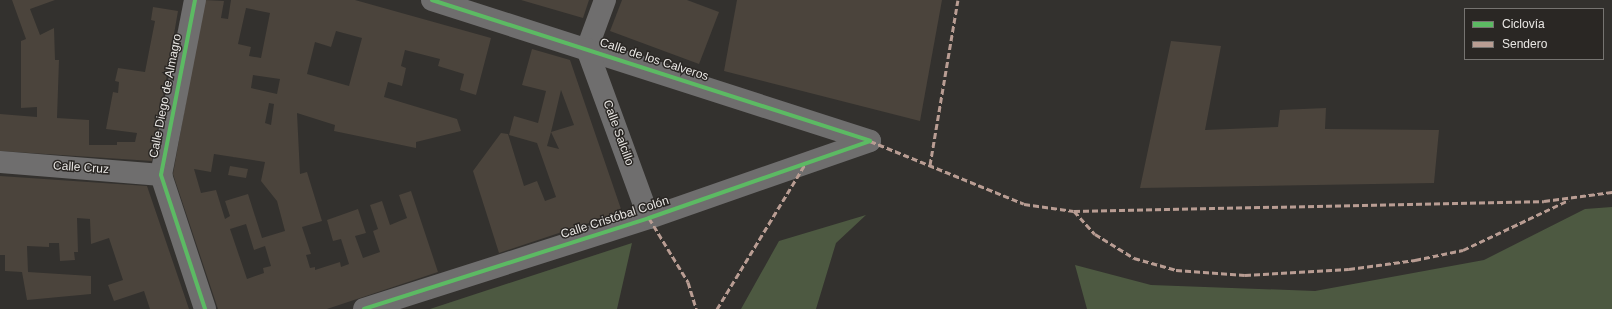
<!DOCTYPE html>
<meta charset="utf-8">
<style>
body{margin:0}
#map{position:relative;width:1612px;height:309px;overflow:hidden;background:#33312e;font-family:Helvetica,sans-serif}
div>[style]{position:absolute}
.green>*{inset:0;background:#4d5941}
.building>*{inset:0;background:#4b443c}
.street>*{height:22px;margin:-11px;padding:0 11px;transform-origin:11px;border-radius:11px;background:#6f6e6e}
.quiet>*{height:3px;margin-top:-1.5px;transform-origin:0;background:repeating-linear-gradient(90deg,#b99d93 0 6px,transparent 0 9px)}
.cycleway>*{height:4px;margin:-2px;padding:0 2px;transform-origin:2px;border-radius:2px;background:#5cba63}
span{translate:-50% -50%;white-space:nowrap;text-align:center;line-height:1.15;-webkit-text-stroke:3px #2a2724;paint-order:stroke}
.street-label{font-size:12px;color:#e9e7e4}
.legend{position:absolute;left:1464px;top:8px;width:140px;height:52px;box-sizing:border-box;background:#2a2724;border:1px solid #767471;margin:0;padding:5px 7px;list-style:none;font-size:12px;color:#e9e7e4}
.legend li{display:flex;align-items:center;gap:8px;height:20px}
.legend b{width:20px;border:1px solid #767471}
</style>
<div id="map">
<div class="green">
<div style="clip-path:polygon(1612px 207px,1612px 309px,1087px 309px,1075px 265px,1151px 285px,1315px 291px,1484px 260px,1585px 209px)"></div>
<div style="clip-path:polygon(866px 215px,836px 243px,816px 309px,741px 309px,779px 241px)"></div>
<div style="clip-path:polygon(632px 243px,617px 309px,430px 309px)"></div>
</div>
<div class="building">
<div style="clip-path:polygon(12px 0,55px 0,30px 9px,40px 35px,54px 28px,55px 60px,59px 60px,57px 118px,89px 120px,89px 145px,117px 145px,117px 142px,135px 142px,137px 133px,106px 129px,113px 92px,118px 93px,119px 82px,115px 81px,118px 68px,145px 72px,155px 21px,151px 20px,153px 7px,178px 11px,152px 161px,0 151px,0 114px,37px 117px,37px 107px,21px 108px,21px 41px,26px 39px)"></div>
<div style="clip-path:polygon(evenodd,204px 0,224px 1px,221px 18px,228px 19px,231px 0,355px 0,491px 38px,476px 95px,460px 90px,464px 74px,438px 66px,440px 59px,405px 50px,401px 66px,406px 68px,402px 86px,388px 82px,384px 97px,457px 119px,461px 131px,416px 142px,416px 148px,334px 131px,335px 125px,297px 113px,300px 174px,307px 172px,322px 221px,302px 227px,311px 254px,306px 255px,310px 268px,315px 267px,315px 270px,340px 262px,341px 267px,349px 264px,341px 239px,333px 241px,327px 220px,358px 209px,366px 233px,355px 236px,363px 258px,380px 252px,373px 231px,378px 229px,370px 205px,382px 201px,390px 225px,407px 218px,399px 195px,411px 191px,438px 272px,327px 309px,218px 309px,173px 174px,204px 0,246px 8px,270px 13px,261px 58px,249px 56px,251px 47px,238px 44px,246px 8px,204px 0,336px 31px,362px 38px,349px 86px,307px 74px,315px 42px,331px 47px,336px 31px,204px 0,253px 75px,280px 79px,277px 94px,251px 88px,253px 75px,204px 0,269px 103px,274px 104px,271px 125px,265px 123px,269px 103px,204px 0,214px 154px,265px 162px,261px 181px,277px 201px,285px 231px,262px 238px,248px 194px,225px 201px,230px 216px,225px 219px,216px 190px,201px 193px,194px 169px,211px 172px,214px 154px,204px 0,246px 224px,254px 250px,265px 246px,271px 266px,263px 268px,264px 273px,247px 279px,230px 229px,246px 224px)"></div>
<div style="clip-path:polygon(521px 0,589px 0,583px 18px)"></div>
<div style="clip-path:polygon(622px 0,687px 0,719px 12px,699px 64px,610px 31px)"></div>
<div style="clip-path:polygon(737px 0,942px 0,920px 121px,724px 71px)"></div>
<div style="clip-path:polygon(1171px 41px,1221px 46px,1205px 130px,1278px 127px,1280px 110px,1326px 108px,1325px 129px,1439px 130px,1434px 183px,1140px 188px)"></div>
<div style="clip-path:polygon(evenodd,532px 49px,570px 60px,622px 212px,499px 253px,473px 171px,501px 133px,508px 134px,524px 186px,537px 181px,545px 201px,556px 197px,537px 143px,509px 135px,514px 116px,538px 123px,546px 91px,522px 85px,532px 49px,561px 90px,574px 125px,551px 132px,559px 149px,547px 146px,551px 132px,561px 90px)"></div>
<div style="clip-path:polygon(230px 166px,248px 169px,246px 178px,228px 175px)"></div>
<div style="clip-path:polygon(0 176px,147px 186px,189px 309px,150px 309px,144px 291px,114px 301px,108px 285px,123px 280px,109px 238px,91px 244px,90px 219px,77px 218px,78px 252px,74px 252px,75px 260px,60px 261px,59px 243px,49px 243px,49px 247px,27px 246px,28px 272px,91px 276px,91px 294px,27px 300px,22px 272px,5px 271px,5px 255px,0 255px)"></div>
</div>
<div class="street">
<div style="left:195px;top:0;width:178px;rotate:101deg"></div>
<div style="left:161px;top:175px;width:141px;rotate:71.8deg"></div>
<div style="left:432px;top:0;width:460px;rotate:17.8deg"></div>
<div style="left:605px;top:0;width:52px;rotate:110.2deg"></div>
<div style="left:587px;top:49px;width:180px;rotate:69.9deg"></div>
<div style="left:0;top:162px;width:162px;rotate:4.6deg"></div>
<div style="left:364px;top:309px;width:299px;rotate:-17.7deg"></div>
<div style="left:649px;top:218px;width:234px;rotate:-19.2deg"></div>
</div>
<div class="quiet">
<div style="left:870px;top:141px;width:166px;rotate:22.2deg"></div>
<div style="left:1024px;top:204px;width:50px;rotate:8deg"></div>
<div style="left:1074px;top:211px;width:470px;rotate:-1.2deg"></div>
<div style="left:1544px;top:201px;width:69px;rotate:-7.5deg"></div>
<div style="left:930px;top:165px;width:167px;rotate:-80.4deg"></div>
<div style="left:1074px;top:211px;width:31px;rotate:48deg"></div>
<div style="left:1095px;top:234px;width:46px;rotate:31.6deg"></div>
<div style="left:1134px;top:258px;width:44px;rotate:15.9deg"></div>
<div style="left:1176px;top:270px;width:69px;rotate:4.1deg"></div>
<div style="left:1245px;top:275px;width:104px;rotate:-3.3deg"></div>
<div style="left:1349px;top:269px;width:67px;rotate:-7.8deg"></div>
<div style="left:1415px;top:260px;width:49px;rotate:-11.8deg"></div>
<div style="left:1463px;top:250px;width:117px;rotate:-25.3deg"></div>
<div style="left:649px;top:218px;width:75px;rotate:58.6deg"></div>
<div style="left:688px;top:282px;width:28px;rotate:73deg"></div>
<div style="left:717px;top:309px;width:170px;rotate:-58.7deg"></div>
</div>
<div class="cycleway">
<div style="left:195px;top:0;width:178px;rotate:101deg"></div>
<div style="left:161px;top:175px;width:141px;rotate:71.8deg"></div>
<div style="left:432px;top:0;width:460px;rotate:17.8deg"></div>
<div style="left:364px;top:309px;width:299px;rotate:-17.7deg"></div>
<div style="left:649px;top:218px;width:234px;rotate:-19.2deg"></div>
</div>
<div class="street-label">
<span style="left:654px;top:60px;rotate:18deg">Calle de los Calveros</span>
<span style="left:166px;top:96px;rotate:-79deg">Calle Diego de Almagro</span>
<span style="left:618px;top:133px;rotate:70deg">Calle Salcillo</span>
<span style="left:81px;top:168px;rotate:4deg">Calle Cruz</span>
<span style="left:615px;top:218px;rotate:-18deg">Calle Cristóbal Colón</span>
</div>
<ul class="legend">
<li><b style="height:5px;background:#5cba63"></b>Ciclovía</li>
<li><b style="height:5px;background:#b99d93"></b>Sendero</li>
</ul>
</div>
